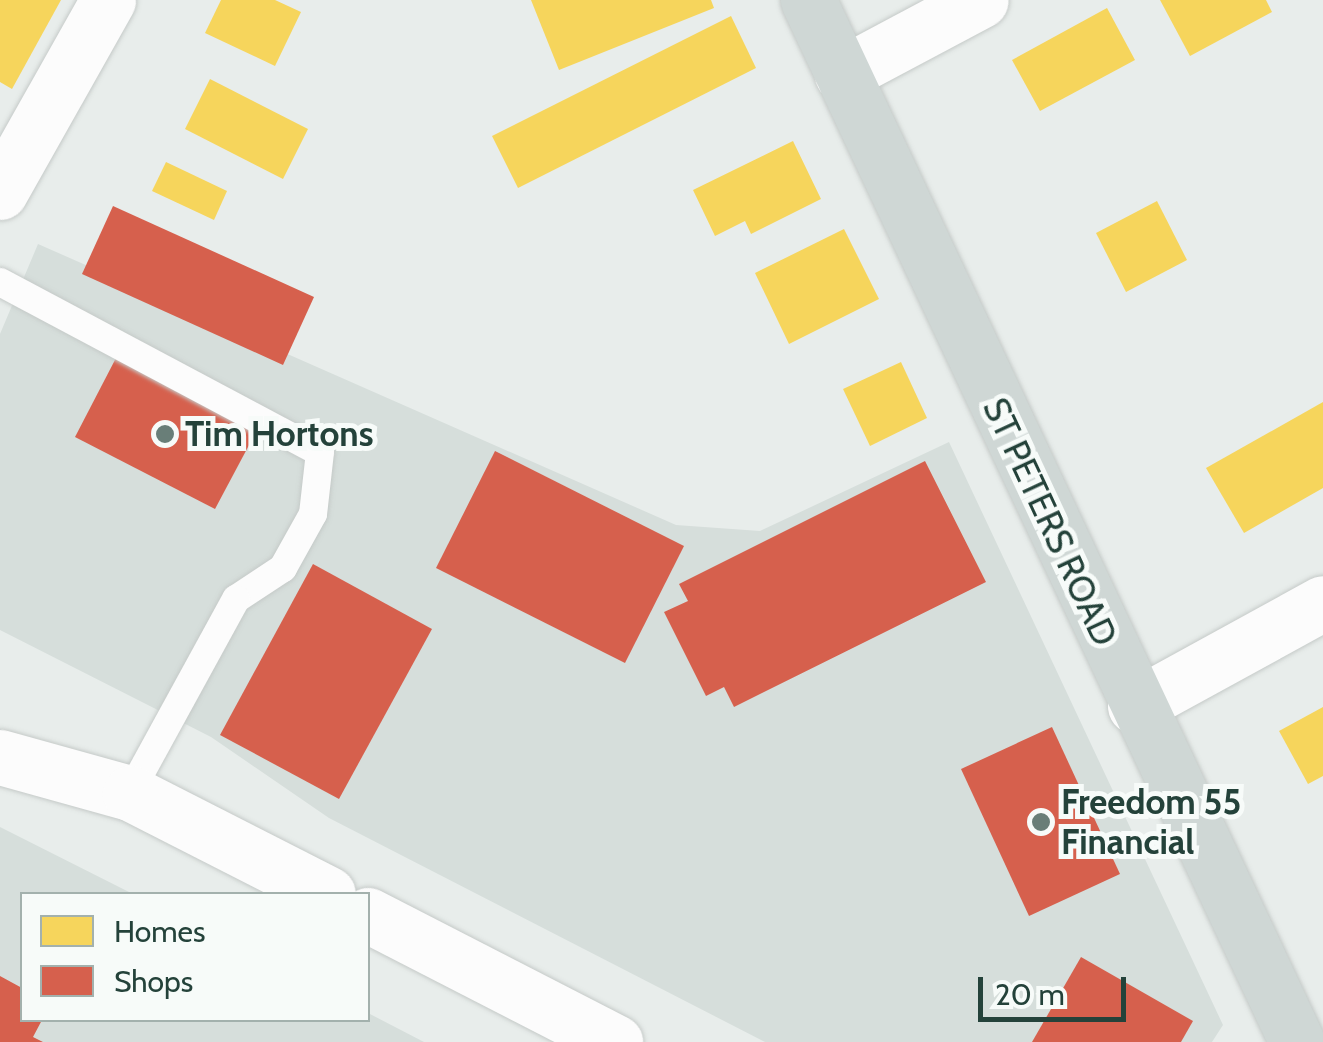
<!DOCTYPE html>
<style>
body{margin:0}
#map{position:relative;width:1323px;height:1042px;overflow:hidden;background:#e8edeb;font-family:Cabin,sans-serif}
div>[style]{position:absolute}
.built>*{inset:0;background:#d6dedb}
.homes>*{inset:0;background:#f6d55c}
.shops>*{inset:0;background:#d6604d}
.roads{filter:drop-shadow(0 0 2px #c5cac8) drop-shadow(0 0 2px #c5cac8)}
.service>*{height:28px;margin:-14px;padding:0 14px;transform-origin:14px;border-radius:14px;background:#fcfcfc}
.minor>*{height:55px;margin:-27.5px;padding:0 27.5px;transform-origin:27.5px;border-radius:27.5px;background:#fcfcfc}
.tertiary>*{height:55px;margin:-27.5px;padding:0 27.5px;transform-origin:27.5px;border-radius:27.5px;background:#fcfcfc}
.primary>*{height:55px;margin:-27.5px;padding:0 27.5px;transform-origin:27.5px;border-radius:27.5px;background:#cfd7d5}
.dots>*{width:28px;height:28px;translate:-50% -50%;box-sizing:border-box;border:5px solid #f7fbf9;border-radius:50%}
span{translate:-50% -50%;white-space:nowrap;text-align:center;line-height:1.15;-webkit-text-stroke:10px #f7fbf9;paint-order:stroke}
.poi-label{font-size:35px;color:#24423a;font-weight:700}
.left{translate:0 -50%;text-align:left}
.street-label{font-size:35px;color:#24423a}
.legend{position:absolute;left:20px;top:892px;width:350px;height:130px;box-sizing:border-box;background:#f7fbf9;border:2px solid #a3b1ad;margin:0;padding:12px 18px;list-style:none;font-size:30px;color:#24423a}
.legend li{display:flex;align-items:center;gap:20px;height:50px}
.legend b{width:50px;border:2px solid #a3b1ad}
.scale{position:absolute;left:978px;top:977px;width:148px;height:45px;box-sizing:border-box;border:5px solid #24423a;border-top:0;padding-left:12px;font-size:30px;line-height:35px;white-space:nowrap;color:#24423a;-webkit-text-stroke:8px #f7fbf9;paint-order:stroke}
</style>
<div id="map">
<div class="built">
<div style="clip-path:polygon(38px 244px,676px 525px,760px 531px,949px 442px,1223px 1025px,1212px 1042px,765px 1042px,329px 818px,211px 737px,0 630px,0 334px)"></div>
<div style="clip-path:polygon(0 827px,133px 894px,22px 894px,22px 1020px,368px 1020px,368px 1013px,424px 1042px,0 1042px)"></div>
</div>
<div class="homes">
<div style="clip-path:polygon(0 0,61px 0,12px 89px,0 82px)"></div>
<div style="clip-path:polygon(221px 0,275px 0,301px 12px,275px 66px,205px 33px)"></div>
<div style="clip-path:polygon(531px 0,711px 0,714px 8px,559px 70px)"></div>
<div style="clip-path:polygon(1160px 0,1266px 0,1272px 12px,1190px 56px)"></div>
<div style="clip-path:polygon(1107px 8px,1135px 60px,1040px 111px,1012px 60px)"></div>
<div style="clip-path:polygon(731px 16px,756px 68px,518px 188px,492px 136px)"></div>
<div style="clip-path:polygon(210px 79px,308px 129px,283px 179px,185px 129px)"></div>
<div style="clip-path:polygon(793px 141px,821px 199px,751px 234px,745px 221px,715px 236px,693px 190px)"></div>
<div style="clip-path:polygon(166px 162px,227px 191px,214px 220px,152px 191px)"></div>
<div style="clip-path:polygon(1157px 201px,1187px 260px,1126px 292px,1096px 233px)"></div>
<div style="clip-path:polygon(844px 229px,879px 299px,789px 344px,755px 273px)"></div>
<div style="clip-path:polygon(901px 362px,927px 418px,870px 446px,843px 389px)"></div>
<div style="clip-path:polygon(1323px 402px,1323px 488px,1244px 533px,1206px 468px)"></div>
<div style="clip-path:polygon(1323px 707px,1323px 776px,1308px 784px,1279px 731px)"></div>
</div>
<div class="shops">
<div style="clip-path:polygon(113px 206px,314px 297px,283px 365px,82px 274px)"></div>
<div style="clip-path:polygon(116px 358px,256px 432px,215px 509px,75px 437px)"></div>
<div style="clip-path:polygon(495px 451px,684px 546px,625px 663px,436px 568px)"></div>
<div style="clip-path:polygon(925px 461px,986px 582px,734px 707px,724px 687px,706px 696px,664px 612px,688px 601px,679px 584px)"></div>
<div style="clip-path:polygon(313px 564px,432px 629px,339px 799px,220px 735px)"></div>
<div style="clip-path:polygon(1052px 727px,1120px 874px,1029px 916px,961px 769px)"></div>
<div style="clip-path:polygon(1081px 957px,1193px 1021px,1181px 1042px,1032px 1042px)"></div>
<div style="clip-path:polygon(0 976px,22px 988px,22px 1020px,42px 1020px,33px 1037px,43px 1042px,0 1042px)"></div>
</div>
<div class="roads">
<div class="service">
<div style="left:0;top:282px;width:362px;rotate:28deg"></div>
<div style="left:320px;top:452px;width:62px;rotate:96.4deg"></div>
<div style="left:313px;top:514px;width:62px;rotate:119.1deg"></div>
<div style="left:283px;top:568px;width:56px;rotate:146.6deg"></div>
<div style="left:236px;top:599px;width:221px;rotate:118.7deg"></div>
</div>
<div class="minor">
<div style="left:842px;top:74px;width:157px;rotate:-28deg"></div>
<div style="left:1135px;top:706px;width:214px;rotate:-28.7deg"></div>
</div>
<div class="tertiary">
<div style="left:0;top:192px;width:220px;rotate:-60.6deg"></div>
<div style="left:0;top:757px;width:135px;rotate:15.5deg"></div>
<div style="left:130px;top:793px;width:222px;rotate:27deg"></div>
<div style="left:368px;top:915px;width:278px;rotate:27.2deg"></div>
</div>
<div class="primary">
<div style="left:808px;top:0;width:1151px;rotate:64.86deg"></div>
</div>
</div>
<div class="dots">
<div style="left:165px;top:434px;background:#697e78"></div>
<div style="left:1041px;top:822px;background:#697e78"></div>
</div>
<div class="poi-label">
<span class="left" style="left:185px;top:434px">Tim Hortons</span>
<span class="left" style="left:1061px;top:822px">Freedom 55<br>Financial</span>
</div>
<div class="street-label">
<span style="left:1050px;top:522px;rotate:65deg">ST PETERS ROAD</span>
</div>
<ul class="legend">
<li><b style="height:28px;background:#f6d55c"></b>Homes</li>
<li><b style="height:28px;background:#d6604d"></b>Shops</li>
</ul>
<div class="scale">20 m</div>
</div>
